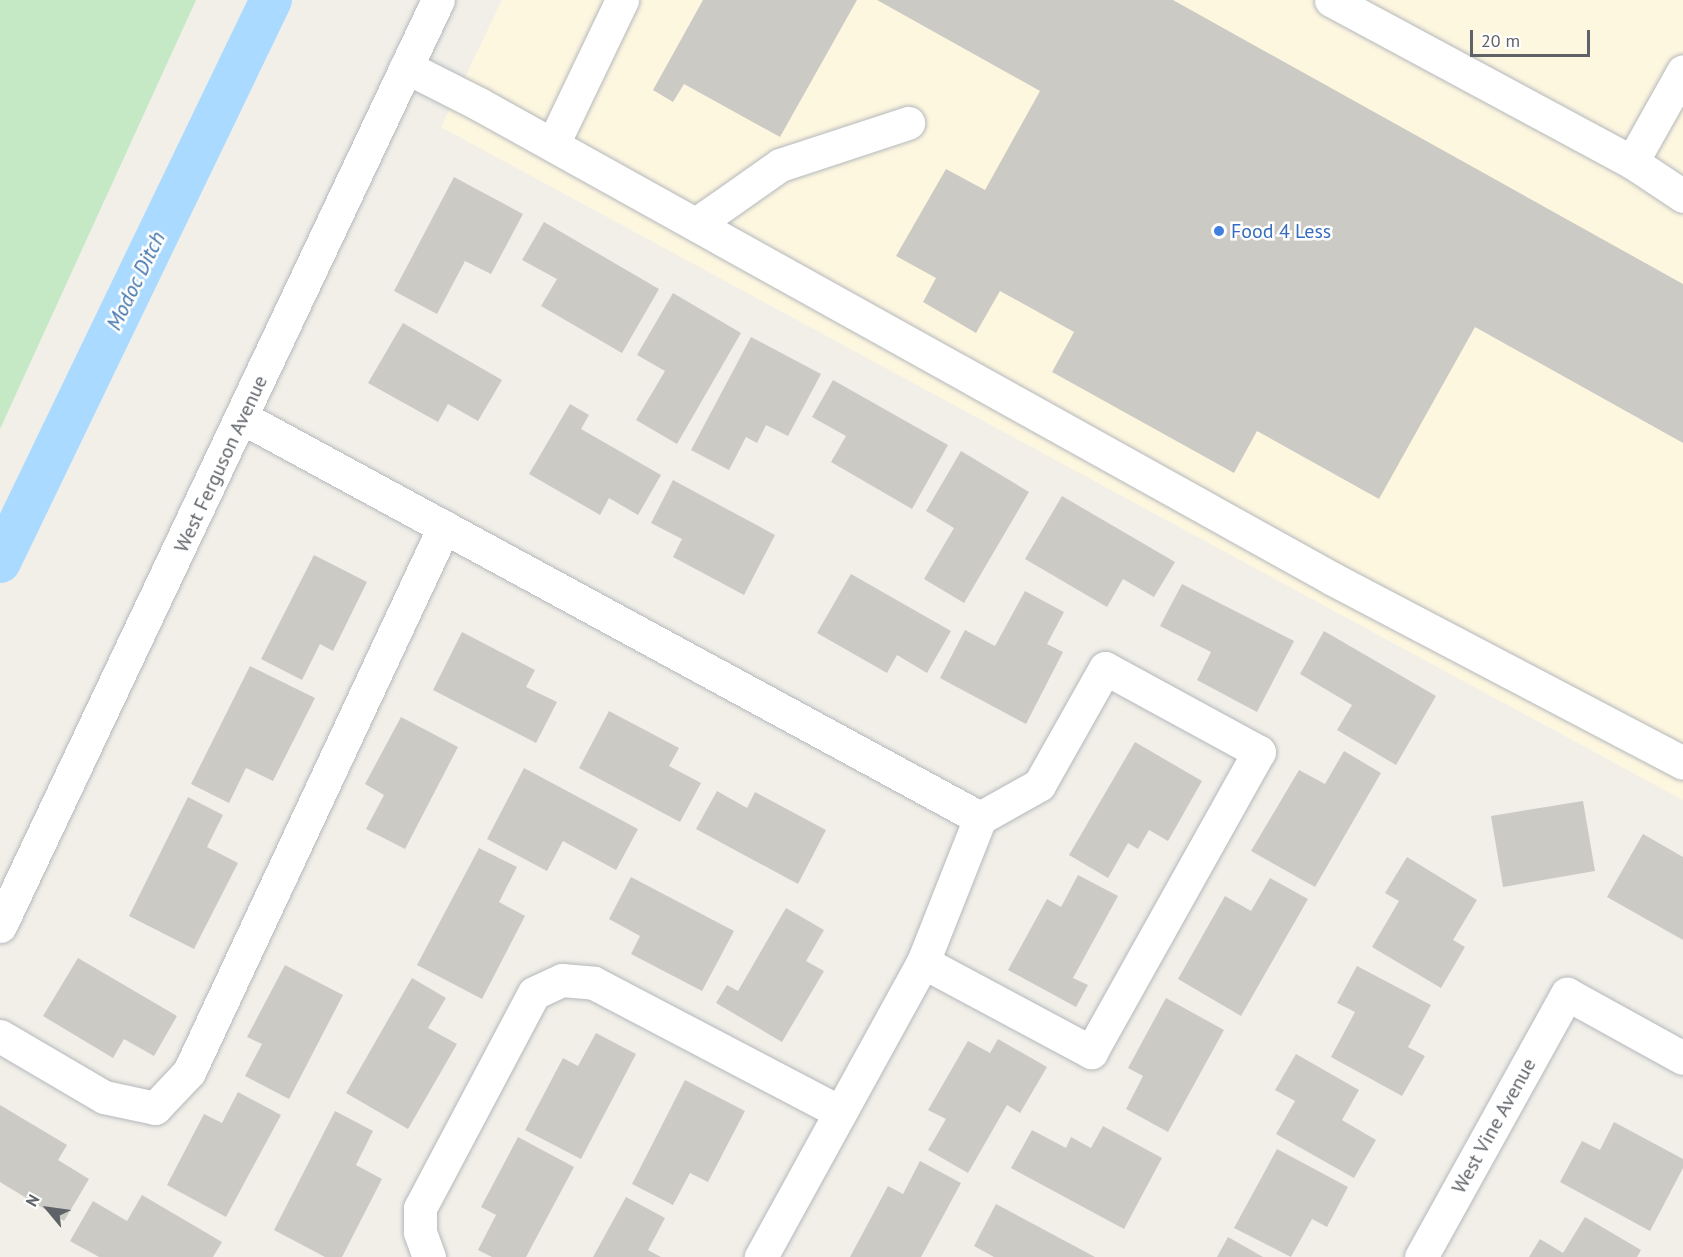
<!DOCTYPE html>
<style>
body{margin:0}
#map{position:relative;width:1683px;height:1257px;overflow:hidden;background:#f1efe8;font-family:"PT Sans",sans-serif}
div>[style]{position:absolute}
.commercial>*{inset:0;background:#fef7e0}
.green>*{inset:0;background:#c5e8c5}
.canal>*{height:42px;margin:-21px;padding:0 21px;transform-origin:21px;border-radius:21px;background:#aadaff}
.building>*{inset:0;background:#cccac5}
.roads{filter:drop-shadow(0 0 2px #b5b8bc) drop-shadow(0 0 2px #b5b8bc)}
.minor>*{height:33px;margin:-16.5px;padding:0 16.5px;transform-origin:16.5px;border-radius:16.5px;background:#fff}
.dots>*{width:16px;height:16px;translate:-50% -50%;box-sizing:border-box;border:3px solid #fff;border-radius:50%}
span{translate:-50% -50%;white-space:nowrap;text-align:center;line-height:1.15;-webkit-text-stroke:5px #fff;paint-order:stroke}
.shop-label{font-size:20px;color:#366cbe}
.left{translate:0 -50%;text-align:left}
.street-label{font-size:20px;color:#5f6368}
.water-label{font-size:21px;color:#4174aa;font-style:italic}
.north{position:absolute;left:18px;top:1179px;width:60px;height:60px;-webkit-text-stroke:4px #fff;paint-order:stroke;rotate:299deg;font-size:16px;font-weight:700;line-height:24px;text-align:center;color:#5f6368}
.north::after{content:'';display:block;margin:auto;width:21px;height:27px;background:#5f6368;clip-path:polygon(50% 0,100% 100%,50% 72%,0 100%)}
.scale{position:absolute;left:1470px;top:30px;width:120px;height:27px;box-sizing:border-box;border:3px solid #5f6368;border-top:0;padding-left:8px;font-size:18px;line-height:21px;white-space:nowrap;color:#5f6368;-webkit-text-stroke:4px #fff;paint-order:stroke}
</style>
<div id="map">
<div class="commercial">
<div style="clip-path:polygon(502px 0,1683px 0,1683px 800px,441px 127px)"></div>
</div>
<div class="green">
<div style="clip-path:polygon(0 0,196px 0,0 429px)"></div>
</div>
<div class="canal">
<div style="left:0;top:562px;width:624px;rotate:-64.26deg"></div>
</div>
<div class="building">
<div style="clip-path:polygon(703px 0,857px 0,780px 137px,684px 84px,673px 102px,653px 90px)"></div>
<div style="clip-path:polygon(877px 0,1173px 0,1683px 284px,1683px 443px,1475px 327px,1379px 499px,1257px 431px,1234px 473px,1052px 372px,1074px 332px,1000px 291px,976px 333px,923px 302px,936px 278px,896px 256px,946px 169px,985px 190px,1040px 91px)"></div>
<div style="clip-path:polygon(454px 177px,523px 214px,491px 274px,465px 261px,437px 314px,394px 291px)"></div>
<div style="clip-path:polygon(544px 222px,659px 289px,622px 353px,541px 306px,557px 279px,522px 260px)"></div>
<div style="clip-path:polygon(673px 293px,741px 333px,677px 444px,636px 420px,665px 371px,637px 355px)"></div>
<div style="clip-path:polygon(403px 323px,502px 380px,478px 421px,448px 404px,438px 422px,368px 383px)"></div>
<div style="clip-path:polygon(751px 337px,821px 374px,788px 436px,766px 425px,757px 443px,746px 437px,729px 470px,691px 450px)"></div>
<div style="clip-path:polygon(833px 380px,948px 445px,912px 509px,831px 462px,846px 436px,812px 417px)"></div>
<div style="clip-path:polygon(570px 404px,589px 415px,581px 429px,661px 475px,638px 515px,609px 498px,600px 515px,529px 474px)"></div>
<div style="clip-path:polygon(961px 451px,1029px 492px,964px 603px,924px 579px,954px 528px,926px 511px)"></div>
<div style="clip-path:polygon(673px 480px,775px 535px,744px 595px,673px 557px,682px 539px,651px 523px)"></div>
<div style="clip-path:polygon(1062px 496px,1175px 562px,1154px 597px,1123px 579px,1107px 607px,1025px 559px)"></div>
<div style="clip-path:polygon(314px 555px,367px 582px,333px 651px,320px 644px,302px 680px,261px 659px)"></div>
<div style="clip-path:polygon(851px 574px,951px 631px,927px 673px,897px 655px,887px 673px,817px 633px)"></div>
<div style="clip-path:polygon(1182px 584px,1294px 641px,1257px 712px,1197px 680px,1211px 652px,1160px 626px)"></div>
<div style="clip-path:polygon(1025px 591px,1064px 612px,1047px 644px,1063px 652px,1026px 724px,940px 678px,965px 630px,995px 646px)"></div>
<div style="clip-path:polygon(1324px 631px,1436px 696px,1396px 765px,1337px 730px,1352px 705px,1300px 674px)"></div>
<div style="clip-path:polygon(462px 632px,535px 670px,526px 687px,557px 702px,536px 743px,433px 690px)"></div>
<div style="clip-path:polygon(250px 666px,315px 698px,273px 781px,246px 768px,229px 803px,191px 784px)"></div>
<div style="clip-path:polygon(609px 711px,679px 748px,669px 766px,701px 783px,680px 822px,579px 768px)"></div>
<div style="clip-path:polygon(401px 717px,458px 747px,405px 849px,366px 829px,384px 795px,365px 784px)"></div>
<div style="clip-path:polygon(1135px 742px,1202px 781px,1168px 841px,1149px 830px,1138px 849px,1128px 843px,1108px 878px,1069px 855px)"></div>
<div style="clip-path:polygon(1344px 751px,1381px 773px,1315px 887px,1251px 851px,1299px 770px,1325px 784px)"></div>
<div style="clip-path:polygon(524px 768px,638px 829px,616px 870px,563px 841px,547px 871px,487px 839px)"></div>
<div style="clip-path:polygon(717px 791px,747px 808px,755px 792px,826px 830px,798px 884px,696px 829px)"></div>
<div style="clip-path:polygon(188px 797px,223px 815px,207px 847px,238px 863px,194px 949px,129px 916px)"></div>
<div style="clip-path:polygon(1583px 801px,1595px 871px,1503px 887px,1491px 816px)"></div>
<div style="clip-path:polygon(1643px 834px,1683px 857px,1683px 940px,1607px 897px)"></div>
<div style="clip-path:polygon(479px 848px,517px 867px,499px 902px,525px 916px,482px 999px,417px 965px)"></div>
<div style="clip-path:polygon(1407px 857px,1477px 900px,1453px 940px,1465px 947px,1441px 988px,1372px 947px,1399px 901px,1385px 893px)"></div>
<div style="clip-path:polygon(1078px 875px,1118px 896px,1073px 978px,1088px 985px,1076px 1007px,1008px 970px,1047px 899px,1061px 907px)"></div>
<div style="clip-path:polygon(631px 877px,734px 931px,702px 991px,631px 954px,640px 936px,609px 919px)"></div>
<div style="clip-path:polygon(1270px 878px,1308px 899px,1241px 1016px,1178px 979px,1225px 896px,1251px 911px)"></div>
<div style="clip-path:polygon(786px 908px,824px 930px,806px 961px,824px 971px,782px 1042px,716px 1003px,727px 985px,738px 991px)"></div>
<div style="clip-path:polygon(78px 958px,177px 1016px,154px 1056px,124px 1039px,113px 1058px,43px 1016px)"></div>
<div style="clip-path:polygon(285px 965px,343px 995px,289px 1099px,245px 1076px,262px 1044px,247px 1037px)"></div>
<div style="clip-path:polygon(1357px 966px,1431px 1005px,1408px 1047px,1425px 1056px,1402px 1096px,1331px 1057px,1355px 1012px,1337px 1003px)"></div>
<div style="clip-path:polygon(412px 978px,446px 998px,428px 1028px,457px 1044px,408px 1129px,346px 1093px)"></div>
<div style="clip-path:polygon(1166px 998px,1224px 1030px,1168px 1132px,1126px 1109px,1143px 1076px,1128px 1068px)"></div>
<div style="clip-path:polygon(596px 1033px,636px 1054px,581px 1159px,525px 1130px,563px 1058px,578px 1066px)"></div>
<div style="clip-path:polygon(998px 1039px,1047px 1067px,1020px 1113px,1007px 1105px,968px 1173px,928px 1150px,946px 1119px,928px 1110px,968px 1041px,990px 1053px)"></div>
<div style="clip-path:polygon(1296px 1054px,1359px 1090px,1342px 1120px,1376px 1140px,1354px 1178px,1276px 1134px,1295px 1101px,1275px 1090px)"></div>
<div style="clip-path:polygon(685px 1080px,745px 1111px,708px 1182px,690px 1173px,673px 1205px,632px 1184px)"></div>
<div style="clip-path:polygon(238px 1092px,281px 1115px,226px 1217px,167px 1185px,204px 1114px,222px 1123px)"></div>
<div style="clip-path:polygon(0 1105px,67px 1145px,58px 1160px,89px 1179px,64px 1221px,0 1182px)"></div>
<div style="clip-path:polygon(335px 1111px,373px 1131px,356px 1165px,382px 1179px,342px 1257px,325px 1257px,274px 1230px)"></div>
<div style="clip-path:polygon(1614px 1122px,1683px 1159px,1683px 1168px,1650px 1231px,1560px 1182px,1582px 1141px,1600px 1150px)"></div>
<div style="clip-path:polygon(1103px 1126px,1162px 1158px,1124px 1229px,1011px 1168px,1032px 1130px,1066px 1148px,1071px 1137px,1091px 1148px)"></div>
<div style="clip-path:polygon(518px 1137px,574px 1167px,526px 1257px,492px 1257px,478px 1250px,496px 1215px,481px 1207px)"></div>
<div style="clip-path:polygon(1277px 1149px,1348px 1187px,1327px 1227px,1312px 1219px,1291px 1257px,1234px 1228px)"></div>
<div style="clip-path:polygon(920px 1161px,961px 1183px,921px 1257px,850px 1257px,888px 1186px,903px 1194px)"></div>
<div style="clip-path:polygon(142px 1195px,222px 1242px,213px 1257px,99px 1257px,70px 1241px,93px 1201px,127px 1221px)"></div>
<div style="clip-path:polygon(626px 1197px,665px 1218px,648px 1250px,661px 1257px,593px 1257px)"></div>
<div style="clip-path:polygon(996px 1204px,1095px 1257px,994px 1257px,974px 1246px)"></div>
<div style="clip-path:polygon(1585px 1217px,1641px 1250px,1637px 1257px,1529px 1257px,1540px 1239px,1563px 1253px)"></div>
<div style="clip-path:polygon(1228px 1237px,1263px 1257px,1217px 1257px)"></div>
</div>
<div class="roads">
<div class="minor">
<div style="left:1331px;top:0;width:342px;rotate:28.3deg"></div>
<div style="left:1632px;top:162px;width:61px;rotate:33.7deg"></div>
<div style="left:406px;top:67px;width:82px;rotate:26.9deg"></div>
<div style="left:479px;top:104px;width:977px;rotate:29.08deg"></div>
<div style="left:1333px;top:579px;width:395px;rotate:27.7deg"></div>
<div style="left:553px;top:144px;width:160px;rotate:-64.4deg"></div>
<div style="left:1632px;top:162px;width:104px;rotate:-60.7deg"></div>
<div style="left:696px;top:224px;width:103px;rotate:-35.1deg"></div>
<div style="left:780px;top:165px;width:135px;rotate:-18.2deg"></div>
<div style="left:243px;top:418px;width:839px;rotate:28.49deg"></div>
<div style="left:980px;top:818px;width:155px;rotate:111.6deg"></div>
<div style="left:923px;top:962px;width:337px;rotate:118.8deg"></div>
<div style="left:0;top:926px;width:1024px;rotate:-64.69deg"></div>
<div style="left:923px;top:962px;width:191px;rotate:28.2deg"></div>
<div style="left:1091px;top:1052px;width:344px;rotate:-60.8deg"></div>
<div style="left:1259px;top:752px;width:175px;rotate:-151.4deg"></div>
<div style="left:1105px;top:668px;width:134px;rotate:119.4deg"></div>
<div style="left:1039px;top:785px;width:68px;rotate:150.8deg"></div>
<div style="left:0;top:1036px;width:121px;rotate:30.4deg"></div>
<div style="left:104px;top:1097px;width:52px;rotate:12.2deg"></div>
<div style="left:155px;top:1108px;width:50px;rotate:-46.6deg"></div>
<div style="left:189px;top:1072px;width:602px;rotate:-64.93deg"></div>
<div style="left:429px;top:1257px;width:27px;rotate:-110deg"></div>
<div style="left:420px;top:1232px;width:24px;rotate:-90deg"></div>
<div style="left:420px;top:1208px;width:243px;rotate:-62.1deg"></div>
<div style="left:534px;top:993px;width:31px;rotate:-25deg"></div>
<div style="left:562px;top:980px;width:32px;rotate:5deg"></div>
<div style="left:594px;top:983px;width:278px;rotate:27.7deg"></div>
<div style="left:1421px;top:1257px;width:301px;rotate:-61deg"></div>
<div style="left:1567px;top:994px;width:132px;rotate:28.9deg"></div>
</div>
</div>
<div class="dots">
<div style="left:1219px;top:231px;background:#3f7fe0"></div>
</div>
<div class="shop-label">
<span class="left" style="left:1231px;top:231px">Food 4 Less</span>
</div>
<div class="street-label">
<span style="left:221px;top:464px;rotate:-65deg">West Ferguson Avenue</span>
<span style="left:1494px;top:1126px;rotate:-61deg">West Vine Avenue</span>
</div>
<div class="water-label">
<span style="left:136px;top:281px;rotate:-64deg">Modoc Ditch</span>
</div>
<div class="north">N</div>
<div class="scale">20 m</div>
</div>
